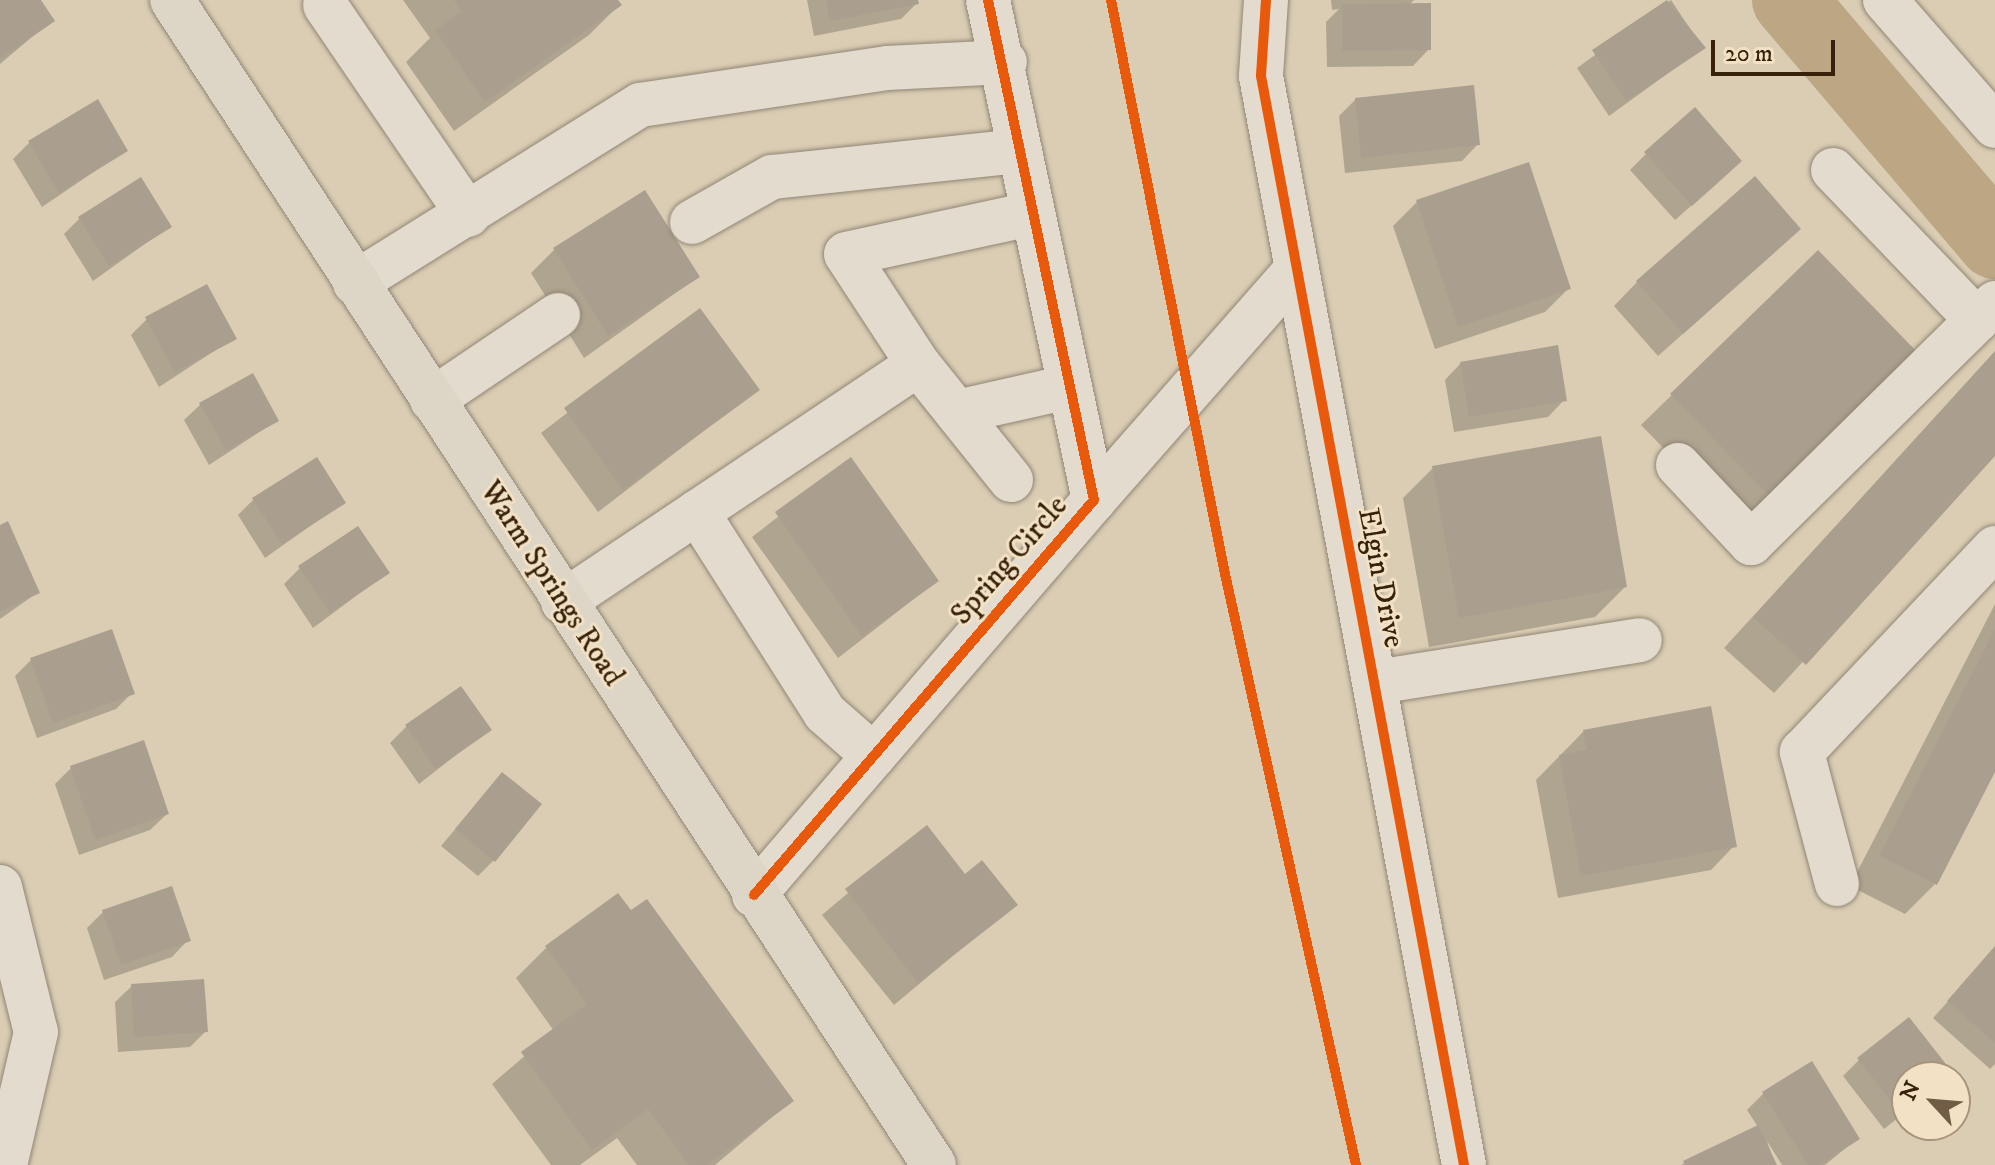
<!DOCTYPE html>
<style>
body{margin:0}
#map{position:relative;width:1995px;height:1165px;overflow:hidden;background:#dbcdb4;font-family:"IM FELL DW Pica",serif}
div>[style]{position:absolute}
.shadow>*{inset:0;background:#0003}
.river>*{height:74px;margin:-37px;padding:0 37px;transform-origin:37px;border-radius:37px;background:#bca684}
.building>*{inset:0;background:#aa9f8e}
.roads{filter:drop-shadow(0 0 2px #918675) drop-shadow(0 0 2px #918675)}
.minor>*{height:44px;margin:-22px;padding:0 22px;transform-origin:22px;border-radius:22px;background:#e2dbce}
.major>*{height:44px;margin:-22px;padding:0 22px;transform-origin:22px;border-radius:22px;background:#ddd5c6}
.cycleway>*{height:10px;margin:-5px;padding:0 5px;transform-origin:5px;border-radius:5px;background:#e8590c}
span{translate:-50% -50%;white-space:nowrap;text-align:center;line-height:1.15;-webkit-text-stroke:6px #f2e1c4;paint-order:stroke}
.street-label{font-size:30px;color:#38210b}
.north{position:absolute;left:1891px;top:1061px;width:80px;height:80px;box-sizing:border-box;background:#f2e1c4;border:2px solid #a8947a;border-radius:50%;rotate:296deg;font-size:22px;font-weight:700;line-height:32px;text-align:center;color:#38210b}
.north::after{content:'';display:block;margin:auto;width:28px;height:36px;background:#715d46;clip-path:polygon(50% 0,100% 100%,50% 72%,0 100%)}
.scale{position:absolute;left:1711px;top:40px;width:124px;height:36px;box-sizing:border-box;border:4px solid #38210b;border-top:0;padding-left:10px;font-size:24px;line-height:28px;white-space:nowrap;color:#38210b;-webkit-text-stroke:6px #f2e1c4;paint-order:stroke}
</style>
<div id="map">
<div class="shadow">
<div style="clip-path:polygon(0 0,38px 0,52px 20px,0 64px)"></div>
<div style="clip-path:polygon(403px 0,615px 0,619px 5px,589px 35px,454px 131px,406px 62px,430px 38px)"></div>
<div style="clip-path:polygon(807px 0,916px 0,917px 3px,901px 19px,814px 36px)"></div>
<div style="clip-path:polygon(1331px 0,1414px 0,1409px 5px,1429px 49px,1413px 66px,1327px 67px,1326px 22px,1339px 9px,1332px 10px)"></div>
<div style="clip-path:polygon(1671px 0,1703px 48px,1609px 116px,1577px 68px)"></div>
<div style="clip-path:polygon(1356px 99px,1478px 144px,1462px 161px,1345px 173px,1339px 116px)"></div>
<div style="clip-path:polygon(29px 143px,126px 150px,42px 207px,13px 159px)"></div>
<div style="clip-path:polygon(1646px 154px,1724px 177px,1675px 220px,1630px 170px)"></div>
<div style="clip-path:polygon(1417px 202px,1569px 288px,1545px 312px,1435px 349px,1393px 226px)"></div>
<div style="clip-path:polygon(80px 218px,170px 226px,93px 281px,64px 234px)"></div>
<div style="clip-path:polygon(554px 250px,698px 277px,584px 358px,531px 273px)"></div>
<div style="clip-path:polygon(1775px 252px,1658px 356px,1614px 306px,1637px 282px)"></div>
<div style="clip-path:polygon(1818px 252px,1919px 356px,1742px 529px,1641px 425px)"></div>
<div style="clip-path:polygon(700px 311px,757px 390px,598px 512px,541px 433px)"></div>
<div style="clip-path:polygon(147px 319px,234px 338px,159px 387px,131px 335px)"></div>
<div style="clip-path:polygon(1995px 352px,1995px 453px,1774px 693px,1724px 648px)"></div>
<div style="clip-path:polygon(1461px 363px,1564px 400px,1548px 417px,1454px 432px,1445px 380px)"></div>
<div style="clip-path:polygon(201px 404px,276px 421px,209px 465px,184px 420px)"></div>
<div style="clip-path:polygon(851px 460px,937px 581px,838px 658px,752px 537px)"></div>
<div style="clip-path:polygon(1433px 468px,1625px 587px,1595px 617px,1429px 647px,1403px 498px)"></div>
<div style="clip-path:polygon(254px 499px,344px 502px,265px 558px,238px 515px)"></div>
<div style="clip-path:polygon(0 527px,37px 593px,0 619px)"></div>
<div style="clip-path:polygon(300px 568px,387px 573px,313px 628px,284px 584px)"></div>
<div style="clip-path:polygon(1995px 604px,1995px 768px,1935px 884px,1905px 914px,1850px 886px)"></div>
<div style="clip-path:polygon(31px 660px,132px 693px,116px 709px,37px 738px,15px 676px)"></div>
<div style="clip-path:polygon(406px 727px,489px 729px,419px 784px,390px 743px)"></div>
<div style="clip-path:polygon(1584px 731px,1734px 846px,1711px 870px,1558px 898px,1536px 780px)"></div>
<div style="clip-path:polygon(71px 768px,167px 814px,150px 830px,79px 855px,55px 784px)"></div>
<div style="clip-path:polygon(502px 774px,494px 860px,478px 876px,441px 846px)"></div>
<div style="clip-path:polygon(926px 827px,965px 877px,1015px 904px,894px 1005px,822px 915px)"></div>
<div style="clip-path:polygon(103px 912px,188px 940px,172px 957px,104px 980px,87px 928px)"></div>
<div style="clip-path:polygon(546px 948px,791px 1101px,715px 1165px,637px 1165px,617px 1138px,580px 1165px,551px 1165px,492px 1084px,554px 1031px,516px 978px)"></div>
<div style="clip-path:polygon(1995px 949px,1995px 1064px,1990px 1069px,1933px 1018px)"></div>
<div style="clip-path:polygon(132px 986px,206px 1031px,190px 1047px,118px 1052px,115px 1002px)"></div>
<div style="clip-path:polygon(1859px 1060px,1950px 1073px,1907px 1077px,1907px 1111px,1884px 1129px,1843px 1076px)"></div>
<div style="clip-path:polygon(1763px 1094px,1858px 1138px,1825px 1165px,1782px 1165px,1767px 1141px,1775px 1165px,1681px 1165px,1758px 1127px,1747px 1110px)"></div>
</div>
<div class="river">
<div style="left:1789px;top:0;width:318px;rotate:49.6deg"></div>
</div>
<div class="building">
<div style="clip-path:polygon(0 0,41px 0,55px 21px,0 59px)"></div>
<div style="clip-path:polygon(454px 0,618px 0,622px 5px,485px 102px,435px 30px,462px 11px)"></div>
<div style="clip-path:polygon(826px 0,918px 0,919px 4px,830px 21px)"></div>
<div style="clip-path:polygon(1667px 0,1706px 48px,1626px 101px,1592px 50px)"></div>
<div style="clip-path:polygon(1431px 3px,1431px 50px,1342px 51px,1342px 4px)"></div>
<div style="clip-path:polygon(1474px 85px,1480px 145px,1361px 158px,1355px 98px)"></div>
<div style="clip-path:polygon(98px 99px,128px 151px,59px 193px,28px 141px)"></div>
<div style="clip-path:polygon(1695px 107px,1742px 161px,1692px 206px,1644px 152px)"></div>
<div style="clip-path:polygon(1529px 162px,1571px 289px,1458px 327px,1416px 200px)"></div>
<div style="clip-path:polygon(1755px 176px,1801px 229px,1683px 334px,1636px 281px)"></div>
<div style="clip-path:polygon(141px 177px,172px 227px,109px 266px,78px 217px)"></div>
<div style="clip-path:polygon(645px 190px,700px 277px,608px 336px,553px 248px)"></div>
<div style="clip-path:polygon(1818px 250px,1921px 356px,1774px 501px,1670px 394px)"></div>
<div style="clip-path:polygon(207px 284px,237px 339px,175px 372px,145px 317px)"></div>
<div style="clip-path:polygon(700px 308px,760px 390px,623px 490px,564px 408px)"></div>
<div style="clip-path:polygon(1558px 345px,1567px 401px,1469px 417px,1460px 362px)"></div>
<div style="clip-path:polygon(1995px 351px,1995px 456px,1806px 665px,1753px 617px)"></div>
<div style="clip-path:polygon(253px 373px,279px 421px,226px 450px,199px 403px)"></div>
<div style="clip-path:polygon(1601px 436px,1627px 587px,1459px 618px,1432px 466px)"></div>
<div style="clip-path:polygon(317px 457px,346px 503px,282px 544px,252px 498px)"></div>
<div style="clip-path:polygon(851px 457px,939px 581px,862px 636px,775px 512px)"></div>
<div style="clip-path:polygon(8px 521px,40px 593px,0 611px,0 525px)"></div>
<div style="clip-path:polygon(358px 526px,390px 573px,330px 613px,298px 566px)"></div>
<div style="clip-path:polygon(112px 629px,135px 694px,53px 723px,30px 658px)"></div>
<div style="clip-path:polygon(1995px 629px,1995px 772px,1937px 885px,1879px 856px)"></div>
<div style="clip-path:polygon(461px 686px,492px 730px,436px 769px,405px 725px)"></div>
<div style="clip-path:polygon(1711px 706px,1737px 847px,1581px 876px,1559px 755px,1587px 750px,1583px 730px)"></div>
<div style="clip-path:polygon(144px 740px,169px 814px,95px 840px,70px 766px)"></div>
<div style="clip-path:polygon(502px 772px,542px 804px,495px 862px,455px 829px)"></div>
<div style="clip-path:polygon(927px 825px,965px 874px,982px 860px,1018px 905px,918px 983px,845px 889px)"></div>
<div style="clip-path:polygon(172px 886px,191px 941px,121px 965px,102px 910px)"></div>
<div style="clip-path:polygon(618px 893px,631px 910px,647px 899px,794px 1101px,707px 1165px,689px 1165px,648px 1109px,592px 1150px,521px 1052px,587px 1004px,545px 946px)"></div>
<div style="clip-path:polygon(1995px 946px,1995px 1043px,1947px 1001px)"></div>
<div style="clip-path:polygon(204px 979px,208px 1032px,134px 1037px,131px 984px)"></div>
<div style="clip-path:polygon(1909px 1017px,1953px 1073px,1907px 1077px,1901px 1114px,1857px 1058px)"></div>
<div style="clip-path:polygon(1812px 1061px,1860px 1139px,1819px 1165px,1808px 1165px,1762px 1092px)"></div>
<div style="clip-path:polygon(1758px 1125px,1777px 1165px,1685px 1165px,1683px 1161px)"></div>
</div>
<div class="roads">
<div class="minor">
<div style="left:1266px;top:0;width:76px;rotate:93.8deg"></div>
<div style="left:1261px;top:76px;width:1108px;rotate:79.44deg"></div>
<div style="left:1885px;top:0;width:167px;rotate:48.9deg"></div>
<div style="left:325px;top:5px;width:254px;rotate:55.7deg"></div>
<div style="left:1833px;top:170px;width:208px;rotate:46.2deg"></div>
<div style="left:1977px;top:320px;width:25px;rotate:-43deg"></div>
<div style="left:692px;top:222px;width:92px;rotate:-29.4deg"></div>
<div style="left:772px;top:177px;width:249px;rotate:-6deg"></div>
<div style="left:355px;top:283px;width:336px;rotate:-32deg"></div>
<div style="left:640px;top:105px;width:250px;rotate:-8.5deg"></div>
<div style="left:887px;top:68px;width:118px;rotate:-2.9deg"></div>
<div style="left:432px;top:400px;width:152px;rotate:-34deg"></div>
<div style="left:957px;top:412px;width:114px;rotate:-12.7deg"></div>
<div style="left:1678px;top:465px;width:107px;rotate:46.9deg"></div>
<div style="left:1751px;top:543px;width:317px;rotate:-44.6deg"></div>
<div style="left:1011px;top:480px;width:149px;rotate:-128.7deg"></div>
<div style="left:918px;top:364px;width:131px;rotate:-123.2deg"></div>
<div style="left:846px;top:254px;width:189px;rotate:-12.2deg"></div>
<div style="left:1094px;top:500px;width:306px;rotate:-48.7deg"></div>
<div style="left:697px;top:512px;width:238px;rotate:57.5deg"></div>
<div style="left:825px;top:713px;width:65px;rotate:41.3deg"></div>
<div style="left:563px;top:602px;width:427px;rotate:-33.8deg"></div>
<div style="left:1376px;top:682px;width:267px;rotate:-9deg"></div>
<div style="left:1837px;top:884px;width:137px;rotate:-104.9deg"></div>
<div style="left:1802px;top:752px;width:281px;rotate:-46.6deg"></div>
<div style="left:0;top:887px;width:149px;rotate:76.1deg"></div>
<div style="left:36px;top:1032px;width:137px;rotate:103.1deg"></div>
<div style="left:754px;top:895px;width:521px;rotate:-49.28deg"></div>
<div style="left:1094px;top:500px;width:511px;rotate:-101.97deg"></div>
</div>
<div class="major">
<div style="left:172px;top:0;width:1392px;rotate:56.81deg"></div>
</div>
</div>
<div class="cycleway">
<div style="left:1111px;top:0;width:585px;rotate:78.77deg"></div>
<div style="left:1225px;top:574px;width:605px;rotate:77.5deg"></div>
<div style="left:1266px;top:0;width:76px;rotate:93.8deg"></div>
<div style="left:1261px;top:76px;width:1108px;rotate:79.44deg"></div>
<div style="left:754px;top:895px;width:521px;rotate:-49.28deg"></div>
<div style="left:1094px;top:500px;width:511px;rotate:-101.97deg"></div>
</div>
<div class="street-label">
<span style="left:1010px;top:561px;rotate:-49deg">Spring Circle</span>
<span style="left:1380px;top:578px;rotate:79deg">Elgin Drive</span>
<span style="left:551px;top:584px;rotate:57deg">Warm Springs Road</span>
</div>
<div class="north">N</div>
<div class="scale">20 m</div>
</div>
